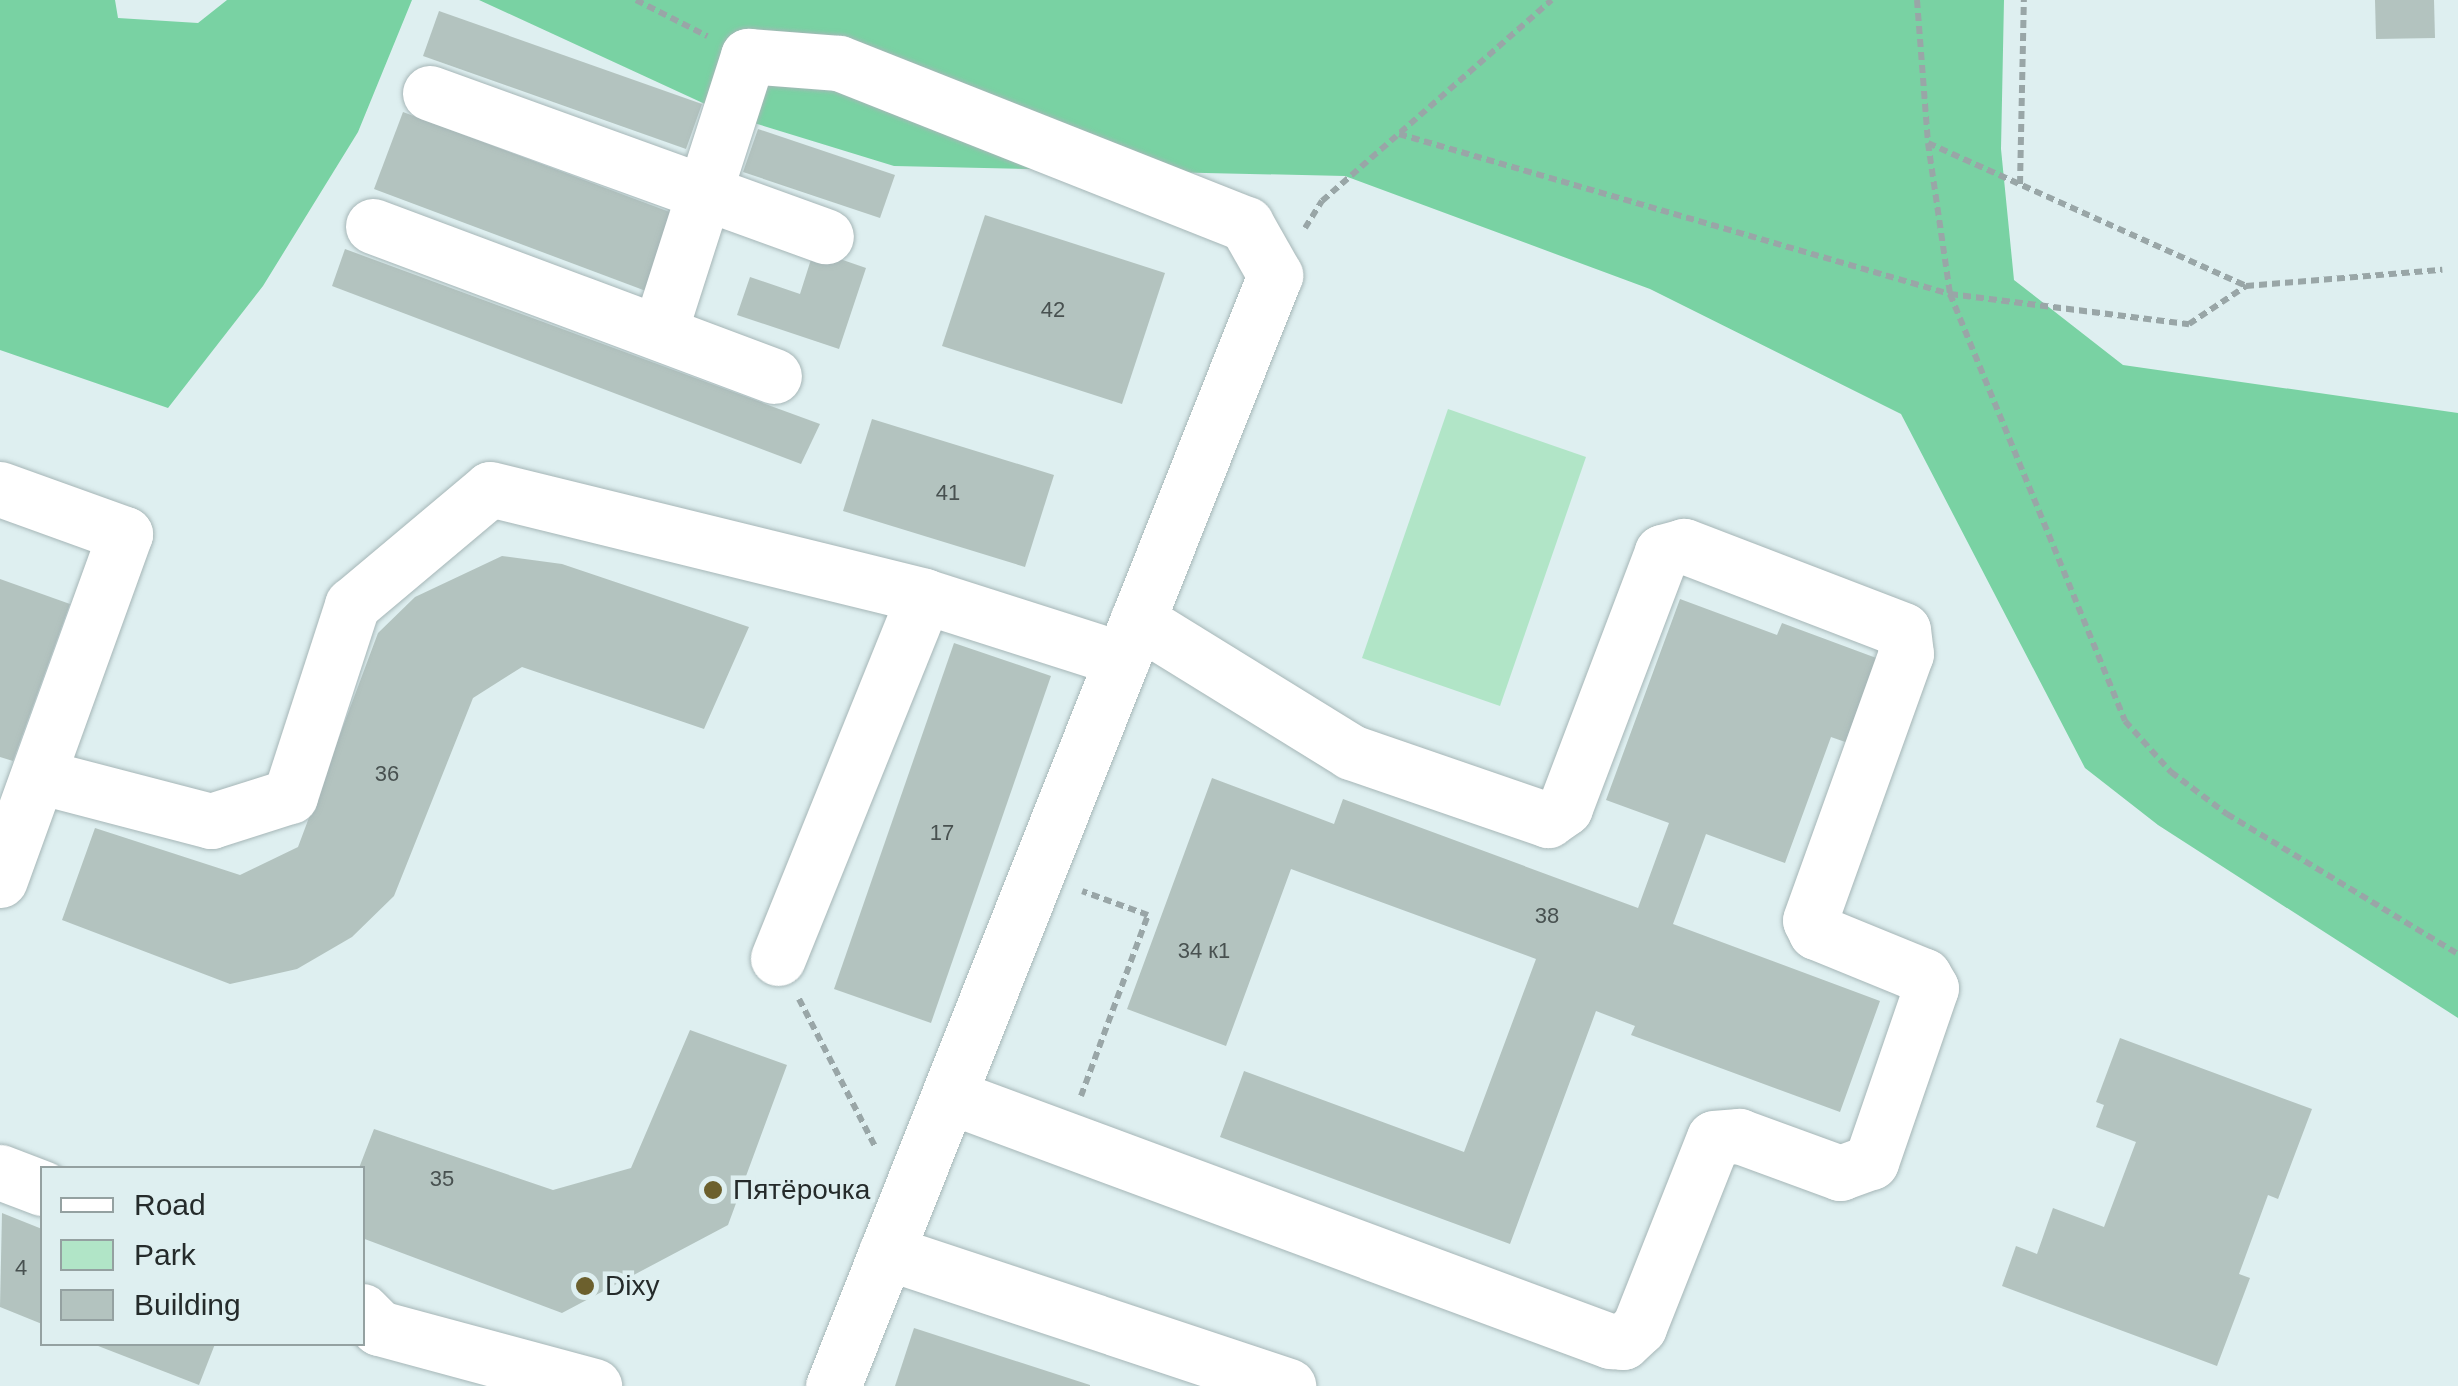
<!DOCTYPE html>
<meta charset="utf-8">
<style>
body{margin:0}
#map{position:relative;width:2458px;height:1386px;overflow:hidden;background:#deeff0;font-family:Arial,sans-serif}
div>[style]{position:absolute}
.green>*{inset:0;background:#b1e5c7}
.forest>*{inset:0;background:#79d2a3}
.building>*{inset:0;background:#b3c3bf}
.path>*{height:6px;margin-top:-3px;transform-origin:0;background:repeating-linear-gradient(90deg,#99a6a7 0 8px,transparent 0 13px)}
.roads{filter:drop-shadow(0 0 2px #a6b6b7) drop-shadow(0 0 2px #a6b6b7)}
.minor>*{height:55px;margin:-27.5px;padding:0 27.5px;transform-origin:27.5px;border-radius:27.5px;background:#fff}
.dots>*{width:28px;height:28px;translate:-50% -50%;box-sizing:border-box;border:5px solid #deeff0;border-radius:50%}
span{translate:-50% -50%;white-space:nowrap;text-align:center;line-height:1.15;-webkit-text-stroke:9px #deeff0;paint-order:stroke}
.number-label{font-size:22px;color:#485150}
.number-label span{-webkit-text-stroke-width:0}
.poi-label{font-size:28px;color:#252b2b}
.left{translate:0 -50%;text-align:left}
.legend{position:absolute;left:40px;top:1166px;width:325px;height:180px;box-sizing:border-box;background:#deeff0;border:2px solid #94a1a1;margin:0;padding:12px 18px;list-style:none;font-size:30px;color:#252b2b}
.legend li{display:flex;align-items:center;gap:20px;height:50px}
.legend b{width:50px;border:2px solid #94a1a1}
</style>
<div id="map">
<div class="green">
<div style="clip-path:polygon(1448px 409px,1586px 457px,1500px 706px,1362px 658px)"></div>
</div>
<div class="forest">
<div style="clip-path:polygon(0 0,115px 0,118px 18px,198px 23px,227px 0,412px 0,358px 132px,263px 286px,168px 408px,0 350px)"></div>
<div style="clip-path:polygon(479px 0,2004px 0,2001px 149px,2014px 280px,2123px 365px,2458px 413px,2458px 1018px,2158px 825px,2085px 768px,1901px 414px,1650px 289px,1345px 176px,894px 166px,731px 116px)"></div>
</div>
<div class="building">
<div style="clip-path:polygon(2375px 0,2434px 0,2435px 38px,2376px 39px)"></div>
<div style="clip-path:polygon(439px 11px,702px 104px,686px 149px,423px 56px)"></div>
<div style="clip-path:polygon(403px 112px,675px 214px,646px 291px,374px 189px)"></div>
<div style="clip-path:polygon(758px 129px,895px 175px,880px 218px,743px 172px)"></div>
<div style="clip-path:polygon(985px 215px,1165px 273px,1122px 404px,942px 346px)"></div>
<div style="clip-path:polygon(345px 249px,820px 424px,801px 464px,332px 286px)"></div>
<div style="clip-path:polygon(814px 250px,866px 268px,839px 349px,737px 315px,750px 277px,800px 294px)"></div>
<div style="clip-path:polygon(872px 419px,1054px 475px,1025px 567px,843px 511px)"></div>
<div style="clip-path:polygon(502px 556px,562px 564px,749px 627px,704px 729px,522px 667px,473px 698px,394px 896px,352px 937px,297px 969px,230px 984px,62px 920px,95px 828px,240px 875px,298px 847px,378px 633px,415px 597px)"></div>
<div style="clip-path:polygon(0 579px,70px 604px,13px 761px,0 757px)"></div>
<div style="clip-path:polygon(1680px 599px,1777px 635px,1782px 623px,1879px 659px,1848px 743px,1831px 737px,1785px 863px,1706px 834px,1673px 924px,1880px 1001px,1840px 1112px,1631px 1035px,1635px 1026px,1596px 1011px,1510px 1244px,1220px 1137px,1244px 1071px,1464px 1152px,1536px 959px,1291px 869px,1226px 1046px,1127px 1009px,1212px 778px,1334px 824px,1343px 799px,1638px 908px,1669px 823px,1606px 800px)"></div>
<div style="clip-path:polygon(954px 643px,1051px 676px,931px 1023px,834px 989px)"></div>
<div style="clip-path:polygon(690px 1030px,787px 1065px,728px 1225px,562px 1313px,362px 1238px,359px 1168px,374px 1129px,553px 1190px,631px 1168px)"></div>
<div style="clip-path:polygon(2120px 1038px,2312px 1109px,2278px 1199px,2268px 1195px,2239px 1274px,2250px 1278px,2217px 1366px,2002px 1286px,2016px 1246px,2037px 1254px,2053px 1208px,2104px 1227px,2136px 1142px,2096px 1127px,2104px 1105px,2096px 1102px)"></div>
<div style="clip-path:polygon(2px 1213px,42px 1229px,42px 1324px,0 1307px)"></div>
<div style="clip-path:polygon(914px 1328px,1090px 1385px,1090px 1386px,895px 1386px)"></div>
<div style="clip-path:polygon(93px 1344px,215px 1344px,199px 1385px)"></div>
</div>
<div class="path">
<div style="left:636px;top:0;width:80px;rotate:26.9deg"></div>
<div style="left:1917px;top:0;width:143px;rotate:85.6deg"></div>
<div style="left:1928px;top:143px;width:153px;rotate:81.7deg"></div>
<div style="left:1950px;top:294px;width:461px;rotate:67.7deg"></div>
<div style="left:2125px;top:721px;width:69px;rotate:48deg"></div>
<div style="left:2171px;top:772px;width:70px;rotate:36.9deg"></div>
<div style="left:2227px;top:814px;width:270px;rotate:31.2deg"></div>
<div style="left:1399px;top:134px;width:574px;rotate:16.19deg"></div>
<div style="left:1950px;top:294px;width:241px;rotate:7.2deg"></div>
<div style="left:2189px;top:324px;width:69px;rotate:-33.7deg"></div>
<div style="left:1928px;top:143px;width:349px;rotate:24.2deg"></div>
<div style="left:2246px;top:286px;width:197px;rotate:-4.7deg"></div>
<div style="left:2020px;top:184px;width:184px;rotate:-88.8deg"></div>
<div style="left:1305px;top:228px;width:32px;rotate:-58deg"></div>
<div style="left:1322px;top:201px;width:305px;rotate:-41.2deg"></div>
<div style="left:799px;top:999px;width:168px;rotate:62.7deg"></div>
<div style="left:1081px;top:1096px;width:193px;rotate:-69.7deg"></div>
<div style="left:1148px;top:915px;width:70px;rotate:-160deg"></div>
</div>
<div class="roads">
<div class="minor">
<div style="left:430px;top:93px;width:421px;rotate:19.9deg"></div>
<div style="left:373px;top:226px;width:428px;rotate:20.5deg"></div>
<div style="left:660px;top:330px;width:288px;rotate:-72.2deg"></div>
<div style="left:748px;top:56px;width:91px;rotate:4.4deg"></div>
<div style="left:839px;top:63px;width:438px;rotate:21.6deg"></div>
<div style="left:1246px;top:224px;width:59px;rotate:60.4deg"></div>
<div style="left:1275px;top:275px;width:1196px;rotate:111.69deg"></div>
<div style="left:0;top:489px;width:133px;rotate:19.8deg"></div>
<div style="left:125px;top:534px;width:368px;rotate:109.9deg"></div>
<div style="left:38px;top:776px;width:179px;rotate:14.6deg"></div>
<div style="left:211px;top:821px;width:83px;rotate:-17.6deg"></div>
<div style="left:290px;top:796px;width:201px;rotate:-72deg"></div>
<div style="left:352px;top:605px;width:180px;rotate:-40deg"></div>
<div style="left:490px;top:489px;width:447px;rotate:13.8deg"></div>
<div style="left:778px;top:958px;width:390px;rotate:-68deg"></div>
<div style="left:924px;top:596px;width:208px;rotate:17.7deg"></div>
<div style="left:949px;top:1096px;width:705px;rotate:20.34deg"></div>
<div style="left:1610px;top:1341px;width:13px;rotate:4deg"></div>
<div style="left:1623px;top:1342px;width:22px;rotate:-43deg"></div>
<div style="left:1639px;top:1327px;width:203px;rotate:-68.4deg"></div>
<div style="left:1714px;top:1138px;width:25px;rotate:-5deg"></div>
<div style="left:1739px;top:1136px;width:108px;rotate:20.1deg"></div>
<div style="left:1840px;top:1173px;width:33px;rotate:-20deg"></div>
<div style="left:1871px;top:1162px;width:184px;rotate:-71deg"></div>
<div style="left:1931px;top:988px;width:14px;rotate:-120deg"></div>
<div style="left:1924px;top:976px;width:117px;rotate:-157.8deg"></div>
<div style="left:1816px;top:932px;width:13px;rotate:-117deg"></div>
<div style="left:1810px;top:920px;width:283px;rotate:-70.2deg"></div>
<div style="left:1906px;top:654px;width:24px;rotate:-97deg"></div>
<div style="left:1903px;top:630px;width:235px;rotate:-159deg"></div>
<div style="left:1684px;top:546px;width:23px;rotate:165deg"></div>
<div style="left:1662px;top:552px;width:274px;rotate:110.8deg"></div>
<div style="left:1565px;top:808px;width:21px;rotate:145deg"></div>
<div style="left:1548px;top:820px;width:208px;rotate:-161deg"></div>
<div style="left:1351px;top:752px;width:251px;rotate:-148.3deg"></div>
<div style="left:0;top:1172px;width:45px;rotate:20.9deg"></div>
<div style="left:886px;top:1252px;width:424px;rotate:18.4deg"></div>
<div style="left:362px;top:1311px;width:24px;rotate:45deg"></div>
<div style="left:379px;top:1328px;width:223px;rotate:15.1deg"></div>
</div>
</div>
<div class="dots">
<div style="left:713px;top:1190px;background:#6c602d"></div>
<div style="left:585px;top:1286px;background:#6c602d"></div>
</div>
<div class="number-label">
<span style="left:1053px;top:310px">42</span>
<span style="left:948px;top:493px">41</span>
<span style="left:387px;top:774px">36</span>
<span style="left:942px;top:833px">17</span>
<span style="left:1547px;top:916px">38</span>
<span style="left:1204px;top:951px">34 к1</span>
<span style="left:442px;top:1179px">35</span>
<span style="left:21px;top:1268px">4</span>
</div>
<div class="poi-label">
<span class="left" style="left:733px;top:1190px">Пятёрочка</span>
<span class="left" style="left:605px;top:1286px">Dixy</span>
</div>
<ul class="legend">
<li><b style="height:12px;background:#fff"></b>Road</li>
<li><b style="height:28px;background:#b1e5c7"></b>Park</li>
<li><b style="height:28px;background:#b3c3bf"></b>Building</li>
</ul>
</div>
